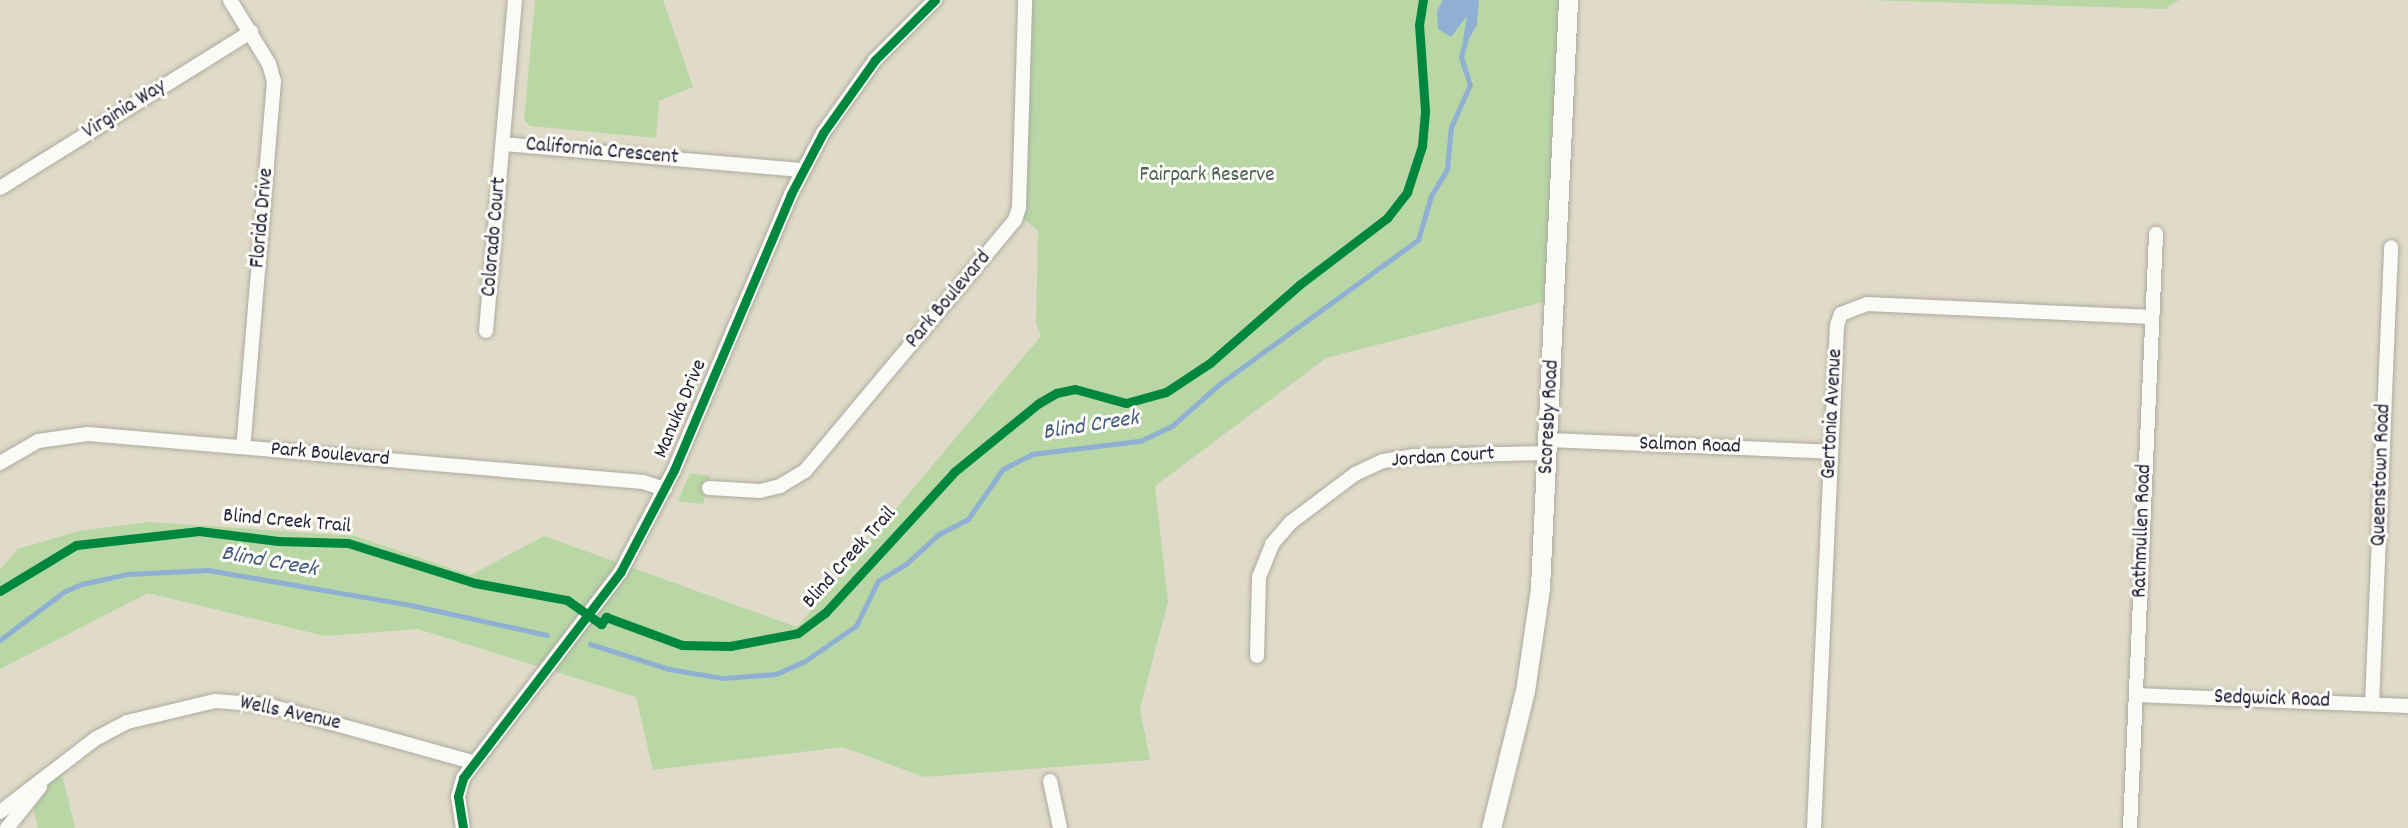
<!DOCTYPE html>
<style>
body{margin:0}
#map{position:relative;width:2408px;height:828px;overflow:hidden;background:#e0dbc8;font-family:Dekko,sans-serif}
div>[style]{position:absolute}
.green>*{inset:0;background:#b8d7a5}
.water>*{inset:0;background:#8fb0d2}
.stream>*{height:4.5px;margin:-2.25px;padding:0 2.25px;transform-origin:2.25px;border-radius:2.25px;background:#8fb0d2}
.roads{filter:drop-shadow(0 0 2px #adaaa0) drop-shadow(0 0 2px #adaaa0)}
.minor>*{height:14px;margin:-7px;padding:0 7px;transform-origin:7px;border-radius:7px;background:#fafaf7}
.major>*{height:19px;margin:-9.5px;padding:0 9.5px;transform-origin:9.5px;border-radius:9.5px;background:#fafaf7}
.cycleway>*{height:9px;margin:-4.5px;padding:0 4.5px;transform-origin:4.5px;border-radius:4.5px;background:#00873e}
span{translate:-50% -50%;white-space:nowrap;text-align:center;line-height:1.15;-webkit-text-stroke:6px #fdfcf7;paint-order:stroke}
.street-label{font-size:21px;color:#22223b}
.park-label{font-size:21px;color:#4b6056}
.water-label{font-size:23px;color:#435a81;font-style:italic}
</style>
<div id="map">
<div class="green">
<div style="clip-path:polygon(535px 0,663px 0,693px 87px,659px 101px,656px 138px,530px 126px,524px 120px)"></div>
<div style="clip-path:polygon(1025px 0,1568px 0,1555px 299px,1326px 358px,1155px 486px,1168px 602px,1140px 708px,1150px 760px,924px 777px,843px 747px,653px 770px,636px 697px,418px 629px,325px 636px,148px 593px,0 669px,0 570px,18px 549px,79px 531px,149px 522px,355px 536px,471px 575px,544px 536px,797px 627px,1041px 336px,1036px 323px,1038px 231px,1018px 214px)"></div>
<div style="clip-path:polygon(1866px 0,2179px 0,2165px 9px)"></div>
<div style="clip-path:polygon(690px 473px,710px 476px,703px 504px,678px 501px)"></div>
<div style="clip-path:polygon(60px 767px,75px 828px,38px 828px,32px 801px)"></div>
</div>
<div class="water">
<div style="clip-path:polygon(1443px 0,1479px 0,1477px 25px,1467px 42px,1463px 39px,1467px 16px,1451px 37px,1438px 29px,1437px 11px)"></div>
</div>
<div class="stream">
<div style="left:0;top:640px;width:81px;rotate:-37deg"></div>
<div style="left:65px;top:591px;width:18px;rotate:-22deg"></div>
<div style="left:82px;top:584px;width:46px;rotate:-12.5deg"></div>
<div style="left:127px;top:574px;width:81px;rotate:-2.8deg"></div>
<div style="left:208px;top:570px;width:206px;rotate:9.8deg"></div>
<div style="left:411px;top:605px;width:139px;rotate:12.4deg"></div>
<div style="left:590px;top:644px;width:83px;rotate:17.6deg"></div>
<div style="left:669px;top:669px;width:55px;rotate:9.5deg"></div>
<div style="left:723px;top:678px;width:53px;rotate:-4.3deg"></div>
<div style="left:776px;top:674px;width:32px;rotate:-24deg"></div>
<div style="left:805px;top:661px;width:62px;rotate:-34.5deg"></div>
<div style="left:856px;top:626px;width:50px;rotate:-63.9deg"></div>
<div style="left:878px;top:581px;width:33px;rotate:-31deg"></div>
<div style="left:906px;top:564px;width:45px;rotate:-42.3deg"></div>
<div style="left:939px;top:534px;width:33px;rotate:-27deg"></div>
<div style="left:968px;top:519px;width:61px;rotate:-55deg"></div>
<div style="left:1003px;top:469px;width:33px;rotate:-27deg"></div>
<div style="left:1032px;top:454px;width:109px;rotate:-6.9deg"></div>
<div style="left:1140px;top:441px;width:35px;rotate:-25deg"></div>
<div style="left:1172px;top:426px;width:65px;rotate:-41.3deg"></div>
<div style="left:1221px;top:383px;width:243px;rotate:-36deg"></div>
<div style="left:1418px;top:240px;width:46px;rotate:-73.5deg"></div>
<div style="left:1431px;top:196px;width:31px;rotate:-59deg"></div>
<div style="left:1447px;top:169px;width:42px;rotate:-84.6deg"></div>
<div style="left:1451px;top:127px;width:46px;rotate:-65.7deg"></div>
<div style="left:1470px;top:85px;width:29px;rotate:-108deg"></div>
<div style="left:1461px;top:57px;width:20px;rotate:-75deg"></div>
</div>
<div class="roads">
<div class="minor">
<div style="left:230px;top:0;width:75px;rotate:58.6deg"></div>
<div style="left:269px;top:64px;width:18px;rotate:74deg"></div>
<div style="left:274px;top:81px;width:367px;rotate:94.8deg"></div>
<div style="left:503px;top:144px;width:300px;rotate:5deg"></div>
<div style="left:0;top:188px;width:296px;rotate:-31.9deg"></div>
<div style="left:486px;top:331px;width:332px;rotate:-85deg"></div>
<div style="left:1549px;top:440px;width:282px;rotate:2.4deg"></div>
<div style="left:0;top:463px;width:44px;rotate:-30.1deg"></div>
<div style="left:38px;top:441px;width:50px;rotate:-8deg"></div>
<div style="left:88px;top:434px;width:557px;rotate:4.94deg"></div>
<div style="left:643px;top:482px;width:23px;rotate:18deg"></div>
<div style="left:709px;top:488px;width:51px;rotate:3.4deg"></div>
<div style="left:760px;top:491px;width:21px;rotate:-14deg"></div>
<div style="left:780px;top:486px;width:29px;rotate:-31deg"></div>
<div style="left:805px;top:471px;width:327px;rotate:-50.1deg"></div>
<div style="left:1015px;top:220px;width:13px;rotate:-72deg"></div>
<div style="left:1019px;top:208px;width:208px;rotate:-88.3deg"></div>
<div style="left:1257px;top:656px;width:79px;rotate:-88.5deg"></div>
<div style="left:1259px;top:577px;width:35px;rotate:-68deg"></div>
<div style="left:1272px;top:544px;width:28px;rotate:-49deg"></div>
<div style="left:1290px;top:523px;width:81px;rotate:-37deg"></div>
<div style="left:1355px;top:474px;width:31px;rotate:-25deg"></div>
<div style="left:1383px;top:461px;width:32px;rotate:-9deg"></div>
<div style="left:1415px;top:456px;width:134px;rotate:-1.3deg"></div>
<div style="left:2136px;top:695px;width:272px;rotate:2.3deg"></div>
<div style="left:2372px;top:704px;width:457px;rotate:-87.6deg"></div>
<div style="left:1050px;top:781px;width:48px;rotate:78deg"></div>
<div style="left:0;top:812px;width:120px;rotate:-37.5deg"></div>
<div style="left:95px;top:739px;width:36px;rotate:-28deg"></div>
<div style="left:127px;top:722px;width:90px;rotate:-13.4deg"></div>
<div style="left:215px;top:701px;width:52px;rotate:4.4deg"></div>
<div style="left:267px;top:705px;width:214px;rotate:15.5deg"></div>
<div style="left:7px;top:828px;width:53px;rotate:-51.2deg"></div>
<div style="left:463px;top:828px;width:32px;rotate:-99deg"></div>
<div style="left:458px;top:796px;width:19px;rotate:-74deg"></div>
<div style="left:463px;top:778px;width:260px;rotate:-52.6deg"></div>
<div style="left:621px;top:571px;width:114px;rotate:-62.3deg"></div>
<div style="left:674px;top:470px;width:300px;rotate:-67deg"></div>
<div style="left:791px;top:194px;width:69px;rotate:-62.3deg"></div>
<div style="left:823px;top:133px;width:90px;rotate:-54.5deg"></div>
<div style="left:875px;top:60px;width:85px;rotate:-45deg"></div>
<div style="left:1814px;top:828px;width:504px;rotate:-87.38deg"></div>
<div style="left:1837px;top:325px;width:12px;rotate:-70deg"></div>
<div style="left:1841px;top:314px;width:28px;rotate:-21deg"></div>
<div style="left:1867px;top:304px;width:285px;rotate:2.6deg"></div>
<div style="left:2130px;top:828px;width:595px;rotate:-87.49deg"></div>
</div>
<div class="major">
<div style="left:1491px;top:828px;width:141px;rotate:-76.1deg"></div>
<div style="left:1525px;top:691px;width:104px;rotate:-81.7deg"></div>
<div style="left:1540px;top:588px;width:589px;rotate:-87.27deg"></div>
</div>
</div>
<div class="cycleway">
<div style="left:0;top:591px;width:89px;rotate:-31.2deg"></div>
<div style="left:76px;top:545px;width:124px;rotate:-6.5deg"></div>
<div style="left:199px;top:531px;width:80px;rotate:7.2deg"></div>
<div style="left:278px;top:541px;width:70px;rotate:1.6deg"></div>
<div style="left:348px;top:543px;width:133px;rotate:17.5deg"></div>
<div style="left:475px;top:583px;width:94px;rotate:10.5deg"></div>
<div style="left:567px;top:600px;width:42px;rotate:35.2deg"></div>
<div style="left:601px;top:624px;width:9px;rotate:-54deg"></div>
<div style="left:606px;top:617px;width:81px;rotate:20.2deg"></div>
<div style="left:682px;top:645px;width:48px;rotate:1.2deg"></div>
<div style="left:730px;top:646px;width:69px;rotate:-10.8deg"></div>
<div style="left:798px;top:633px;width:34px;rotate:-37deg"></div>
<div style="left:825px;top:613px;width:191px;rotate:-47.5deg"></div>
<div style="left:954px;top:472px;width:109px;rotate:-39.1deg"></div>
<div style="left:1039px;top:403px;width:20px;rotate:-30deg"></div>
<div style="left:1056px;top:393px;width:19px;rotate:-12deg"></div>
<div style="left:1075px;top:389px;width:53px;rotate:15.4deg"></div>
<div style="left:1126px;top:403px;width:41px;rotate:-15.4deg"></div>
<div style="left:1166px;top:392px;width:53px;rotate:-33.4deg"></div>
<div style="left:1210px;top:363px;width:118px;rotate:-41.2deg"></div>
<div style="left:1299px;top:285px;width:111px;rotate:-37.3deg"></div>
<div style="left:1387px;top:218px;width:33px;rotate:-52deg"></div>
<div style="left:1407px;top:192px;width:48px;rotate:-71.9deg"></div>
<div style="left:1422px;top:146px;width:36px;rotate:-85deg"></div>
<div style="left:1425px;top:110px;width:85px;rotate:-94deg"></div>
<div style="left:1419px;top:25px;width:25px;rotate:-81deg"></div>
<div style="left:463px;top:828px;width:32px;rotate:-99deg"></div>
<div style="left:458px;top:796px;width:19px;rotate:-74deg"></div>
<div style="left:463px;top:778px;width:260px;rotate:-52.6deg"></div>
<div style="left:621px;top:571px;width:114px;rotate:-62.3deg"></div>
<div style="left:674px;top:470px;width:300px;rotate:-67deg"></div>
<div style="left:791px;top:194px;width:69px;rotate:-62.3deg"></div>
<div style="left:823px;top:133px;width:90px;rotate:-54.5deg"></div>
<div style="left:875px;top:60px;width:85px;rotate:-45deg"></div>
</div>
<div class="street-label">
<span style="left:125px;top:110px;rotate:-32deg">Virginia Way</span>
<span style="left:602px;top:152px;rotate:5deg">California Crescent</span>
<span style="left:263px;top:218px;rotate:-85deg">Florida Drive</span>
<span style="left:495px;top:237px;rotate:-85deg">Colorado Court</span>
<span style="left:949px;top:300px;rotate:-50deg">Park Boulevard</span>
<span style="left:681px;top:409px;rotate:-67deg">Manuka Drive</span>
<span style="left:1833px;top:414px;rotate:-87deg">Gertonia Avenue</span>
<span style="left:1550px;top:417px;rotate:-87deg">Scoresby Road</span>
<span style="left:1690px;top:446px;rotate:2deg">Salmon Road</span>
<span style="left:330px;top:455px;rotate:5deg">Park Boulevard</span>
<span style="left:1443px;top:458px;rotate:-4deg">Jordan Court</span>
<span style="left:2382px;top:475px;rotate:-88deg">Queenstown Road</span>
<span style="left:287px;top:522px;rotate:5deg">Blind Creek Trail</span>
<span style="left:2143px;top:531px;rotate:-88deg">Rathmullen Road</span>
<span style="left:850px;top:558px;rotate:-48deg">Blind Creek Trail</span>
<span style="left:2272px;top:700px;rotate:2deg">Sedgwick Road</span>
<span style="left:290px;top:714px;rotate:12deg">Wells Avenue</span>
</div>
<div class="park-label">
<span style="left:1207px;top:176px">Fairpark Reserve</span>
</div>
<div class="water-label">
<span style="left:1091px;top:427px;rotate:-9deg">Blind Creek</span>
<span style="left:269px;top:563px;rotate:10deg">Blind Creek</span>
</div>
</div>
